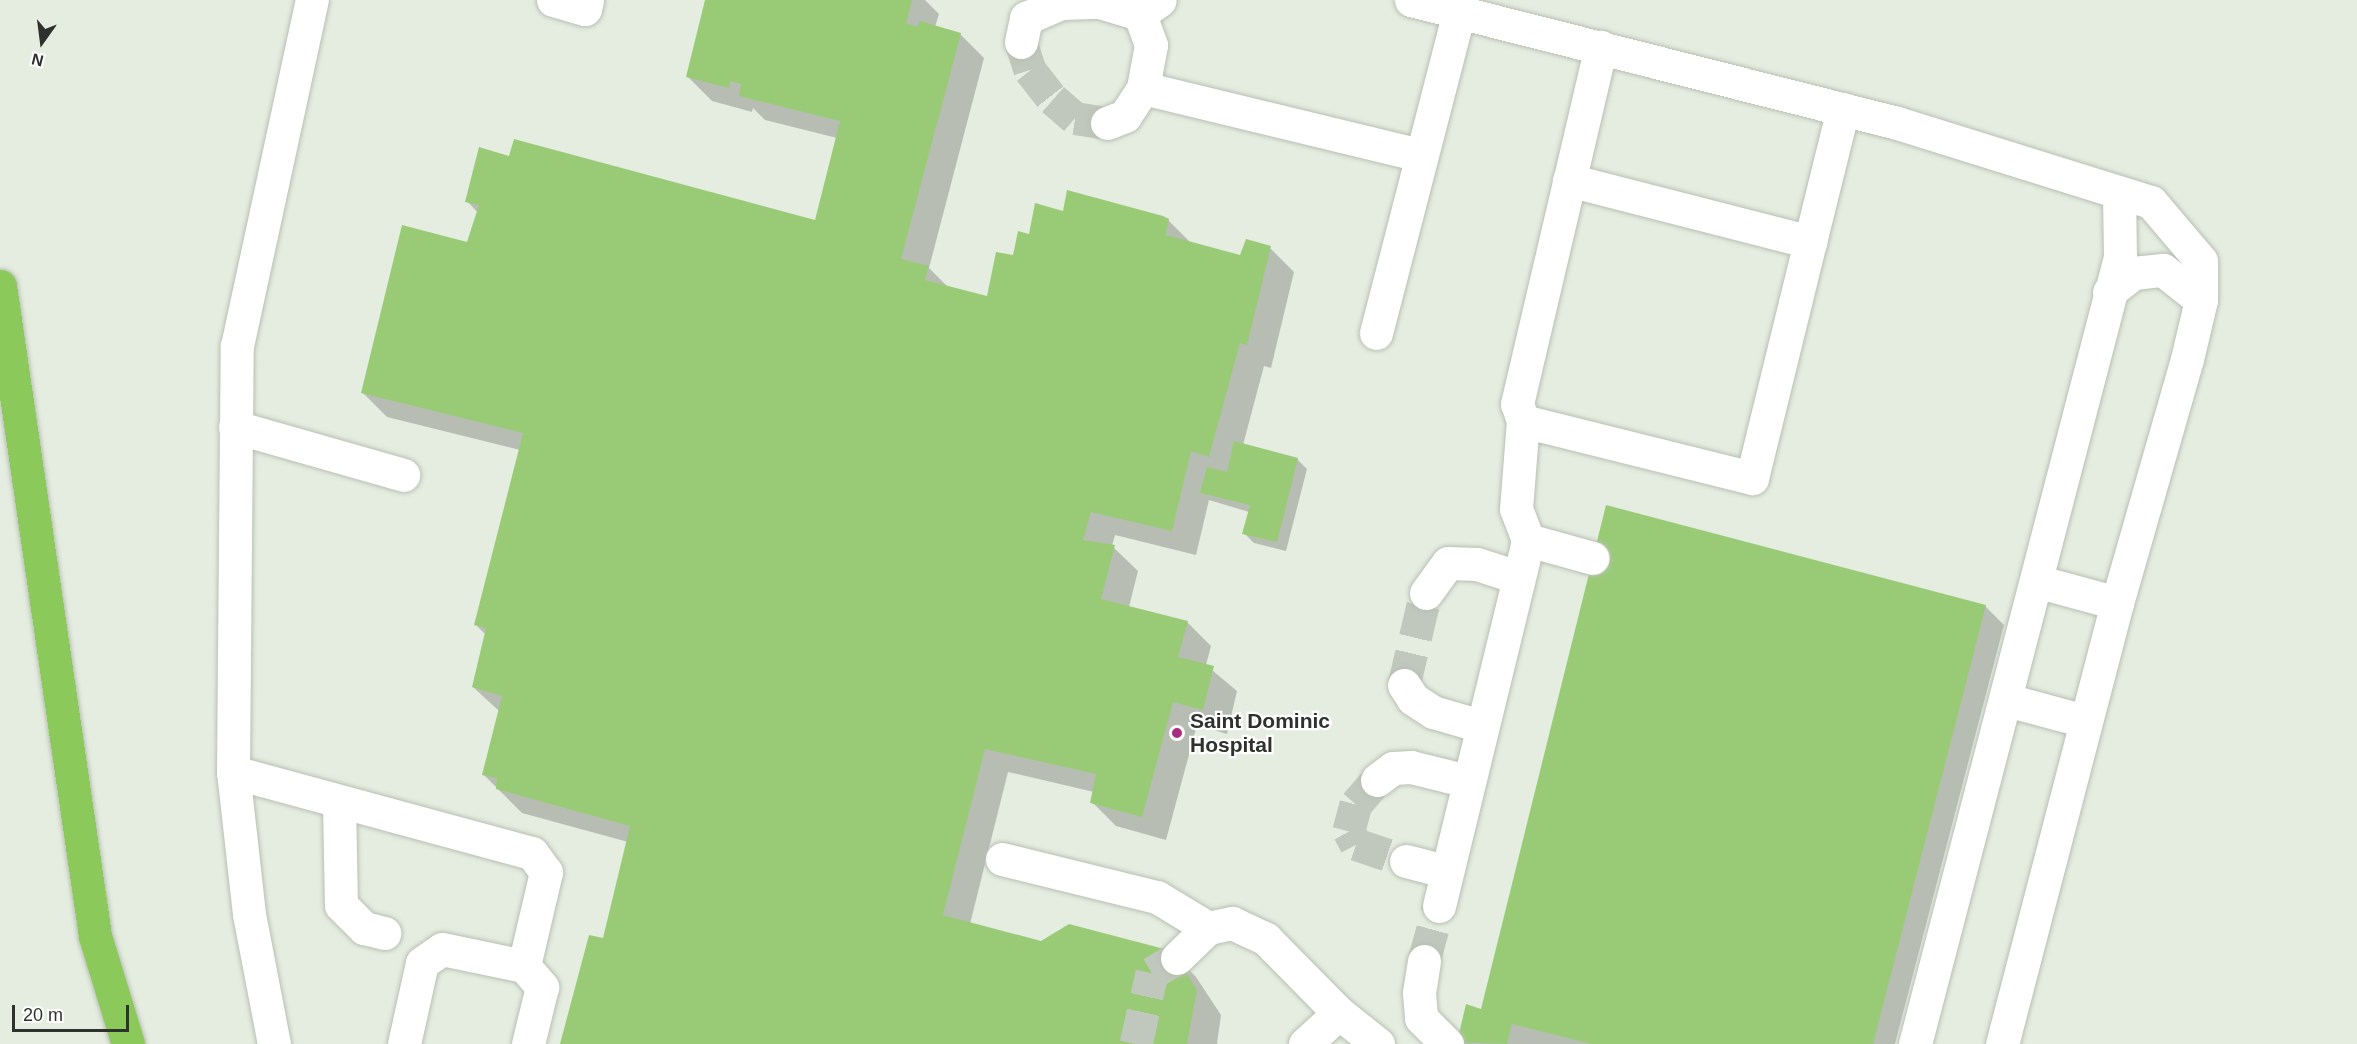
<!DOCTYPE html>
<style>
body{margin:0}
#map{position:relative;width:2357px;height:1044px;overflow:hidden;background:#e5ede0;font-family:Helvetica,sans-serif}
div>[style]{position:absolute}
.shadow>*{inset:0;background:#0003}
.building>*{inset:0;background:#99cb77}
.minor-tunnel>*{height:33px;margin-top:-16.5px;transform-origin:0;background:repeating-linear-gradient(90deg,#c0c7bc 0 33px,transparent 0 49px)}
.roads{filter:drop-shadow(0 0 2px #b8c0b3) drop-shadow(0 0 2px #b8c0b3)}
.minor>*{height:33px;margin:-16.5px;padding:0 16.5px;transform-origin:16.5px;border-radius:16.5px;background:#fff}
.highway>*{height:33px;margin:-16.5px;padding:0 16.5px;transform-origin:16.5px;border-radius:16.5px;background:#8ac95a}
.dots>*{width:16px;height:16px;translate:-50% -50%;box-sizing:border-box;border:3px solid #fff;border-radius:50%}
span{translate:-50% -50%;white-space:nowrap;text-align:center;line-height:1.15;-webkit-text-stroke:4.5px #fff;paint-order:stroke}
.poi-label{font-size:21px;color:#2e312d;font-weight:700}
.left{translate:0 -50%;text-align:left}
.north{position:absolute;left:12px;top:12px;width:60px;height:60px;-webkit-text-stroke:4px #fff;paint-order:stroke;rotate:194deg;font-size:16px;font-weight:700;line-height:24px;text-align:center;color:#2e312d}
.north::after{content:'';display:block;margin:auto;width:21px;height:27px;background:#2e312d;clip-path:polygon(50% 0,100% 100%,50% 72%,0 100%)}
.scale{position:absolute;left:12px;top:1005px;width:117px;height:27px;box-sizing:border-box;border:3px solid #2e312d;border-top:0;padding-left:8px;font-size:18px;line-height:21px;white-space:nowrap;color:#2e312d;-webkit-text-stroke:4px #fff;paint-order:stroke}
</style>
<div id="map">
<div class="shadow">
<div style="clip-path:polygon(706px 0,925px 0,939px 14px,935px 27px,960px 34px,984px 58px,929px 268px,949px 288px,988px 298px,1030px 236px,1064px 213px,1168px 220px,1191px 243px,1241px 256px,1270px 248px,1294px 272px,1271px 368px,1264px 366px,1243px 445px,1297px 459px,1307px 469px,1286px 551px,1254px 543px,1244px 533px,1249px 512px,1209px 500px,1196px 555px,1115px 535px,1112px 546px,1138px 571px,1129px 607px,1187px 622px,1211px 646px,1206px 665px,1237px 691px,1227px 734px,1197px 725px,1166px 840px,1116px 826px,1092px 802px,1094px 792px,1008px 772px,970px 924px,1042px 943px,1172px 952px,1196px 977px,1221px 1015px,1217px 1044px,562px 1044px,604px 939px,628px 842px,522px 813px,483px 774px,499px 711px,473px 687px,486px 635px,476px 625px,520px 450px,387px 417px,363px 393px,468px 244px,478px 213px,467px 201px,510px 157px,816px 222px,837px 138px,765px 120px,753px 108px,752px 112px,712px 101px,688px 77px)"></div>
<div style="clip-path:polygon(1985px 606px,2004px 625px,1895px 1044px,1461px 1044px,1482px 1011px)"></div>
</div>
<div class="building">
<div style="clip-path:polygon(705px 0,912px 0,906px 23px,917px 27px,920px 21px,961px 33px,901px 259px,929px 266px,925px 280px,987px 296px,996px 252px,1013px 255px,1018px 231px,1029px 234px,1035px 203px,1063px 211px,1067px 190px,1163px 216px,1169px 219px,1166px 235px,1240px 255px,1246px 239px,1271px 246px,1247px 345px,1240px 343px,1209px 457px,1191px 451px,1172px 531px,1091px 512px,1083px 540px,1115px 545px,1101px 599px,1188px 621px,1178px 657px,1214px 666px,1203px 710px,1173px 702px,1142px 817px,1090px 803px,1096px 774px,985px 749px,943px 915px,1041px 941px,1069px 924px,1172px 951px,1197px 990px,1187px 1044px,560px 1044px,589px 935px,603px 938px,630px 826px,496px 789px,497px 778px,482px 775px,502px 696px,472px 687px,486px 628px,474px 625px,523px 433px,361px 393px,402px 225px,467px 242px,479px 205px,465px 202px,479px 147px,509px 156px,514px 139px,815px 220px,840px 121px,739px 96px,741px 84px,730px 81px,729px 88px,686px 77px)"></div>
<div style="clip-path:polygon(1234px 441px,1298px 458px,1277px 542px,1242px 534px,1250px 505px,1200px 493px,1207px 467px,1227px 472px)"></div>
<div style="clip-path:polygon(1606px 505px,1986px 605px,1873px 1044px,1592px 1044px,1512px 1024px,1507px 1044px,1457px 1042px,1466px 1004px,1481px 1009px)"></div>
</div>
<div class="minor-tunnel">
<div style="left:1021px;top:42px;width:29px;rotate:72deg"></div>
<div style="left:1030px;top:70px;width:37px;rotate:52deg"></div>
<div style="left:1053px;top:99px;width:29px;rotate:41deg"></div>
<div style="left:1075px;top:118px;width:32px;rotate:9deg"></div>
<div style="left:1404px;top:685px;width:95px;rotate:-76.6deg"></div>
<div style="left:1377px;top:780px;width:32px;rotate:131deg"></div>
<div style="left:1356px;top:804px;width:28px;rotate:105deg"></div>
<div style="left:1349px;top:831px;width:15px;rotate:62deg"></div>
<div style="left:1356px;top:844px;width:53px;rotate:18.8deg"></div>
<div style="left:1424px;top:961px;width:57px;rotate:-74.7deg"></div>
<div style="left:1136px;top:1044px;width:73px;rotate:-77.3deg"></div>
<div style="left:1152px;top:973px;width:29px;rotate:-31deg"></div>
</div>
<div class="roads">
<div class="minor">
<div style="left:553px;top:0;width:33px;rotate:16deg"></div>
<div style="left:585px;top:9px;width:9px;rotate:-77deg"></div>
<div style="left:1411px;top:0;width:501px;rotate:14.2deg"></div>
<div style="left:1897px;top:123px;width:266px;rotate:17.3deg"></div>
<div style="left:2151px;top:202px;width:77px;rotate:49.7deg"></div>
<div style="left:2201px;top:261px;width:39px;rotate:90deg"></div>
<div style="left:2201px;top:300px;width:61px;rotate:103.3deg"></div>
<div style="left:2187px;top:359px;width:254px;rotate:106deg"></div>
<div style="left:2117px;top:603px;width:456px;rotate:104.6deg"></div>
<div style="left:1021px;top:42px;width:25px;rotate:-78deg"></div>
<div style="left:1026px;top:18px;width:38px;rotate:-23deg"></div>
<div style="left:1061px;top:3px;width:38px;rotate:-2deg"></div>
<div style="left:1099px;top:2px;width:43px;rotate:16.3deg"></div>
<div style="left:1140px;top:14px;width:24px;rotate:-35deg"></div>
<div style="left:1143px;top:88px;width:286px;rotate:13.6deg"></div>
<div style="left:1107px;top:123px;width:19px;rotate:-21deg"></div>
<div style="left:1125px;top:116px;width:33px;rotate:-57deg"></div>
<div style="left:1143px;top:88px;width:44px;rotate:-79.5deg"></div>
<div style="left:1151px;top:45px;width:33px;rotate:-110deg"></div>
<div style="left:1569px;top:180px;width:249px;rotate:14.4deg"></div>
<div style="left:1810px;top:242px;width:137px;rotate:-76.1deg"></div>
<div style="left:2109px;top:292px;width:31px;rotate:-38deg"></div>
<div style="left:2133px;top:273px;width:30px;rotate:-6deg"></div>
<div style="left:2163px;top:270px;width:48px;rotate:38.3deg"></div>
<div style="left:1376px;top:333px;width:333px;rotate:-75.5deg"></div>
<div style="left:1523px;top:421px;width:236px;rotate:14deg"></div>
<div style="left:1752px;top:478px;width:243px;rotate:-76.2deg"></div>
<div style="left:235px;top:427px;width:175px;rotate:15.9deg"></div>
<div style="left:1528px;top:540px;width:33px;rotate:-111deg"></div>
<div style="left:1516px;top:509px;width:88px;rotate:-85.5deg"></div>
<div style="left:1523px;top:421px;width:18px;rotate:-109deg"></div>
<div style="left:1517px;top:404px;width:367px;rotate:-76.8deg"></div>
<div style="left:2036px;top:581px;width:84px;rotate:15.2deg"></div>
<div style="left:1426px;top:593px;width:37px;rotate:-54deg"></div>
<div style="left:1448px;top:563px;width:29px;rotate:2deg"></div>
<div style="left:1477px;top:564px;width:42px;rotate:18deg"></div>
<div style="left:1404px;top:685px;width:17px;rotate:57deg"></div>
<div style="left:1413px;top:699px;width:24px;rotate:33deg"></div>
<div style="left:1433px;top:712px;width:50px;rotate:16.3deg"></div>
<div style="left:2007px;top:700px;width:81px;rotate:15.1deg"></div>
<div style="left:233px;top:772px;width:310px;rotate:15.2deg"></div>
<div style="left:532px;top:853px;width:24px;rotate:54deg"></div>
<div style="left:546px;top:872px;width:97px;rotate:103.2deg"></div>
<div style="left:1377px;top:780px;width:20px;rotate:-37deg"></div>
<div style="left:1393px;top:768px;width:18px;rotate:-3deg"></div>
<div style="left:1411px;top:767px;width:58px;rotate:14deg"></div>
<div style="left:339px;top:803px;width:102px;rotate:88.9deg"></div>
<div style="left:341px;top:905px;width:33px;rotate:45deg"></div>
<div style="left:364px;top:928px;width:21px;rotate:14deg"></div>
<div style="left:1002px;top:859px;width:160px;rotate:13.8deg"></div>
<div style="left:1157px;top:897px;width:60px;rotate:31.3deg"></div>
<div style="left:1406px;top:861px;width:40px;rotate:14.4deg"></div>
<div style="left:1439px;top:906px;width:377px;rotate:-76.3deg"></div>
<div style="left:1528px;top:540px;width:67px;rotate:15.5deg"></div>
<div style="left:1177px;top:958px;width:43px;rotate:-44.1deg"></div>
<div style="left:1208px;top:928px;width:25px;rotate:-12deg"></div>
<div style="left:1232px;top:923px;width:38px;rotate:25deg"></div>
<div style="left:1266px;top:939px;width:104px;rotate:45.4deg"></div>
<div style="left:1339px;top:1013px;width:50px;rotate:38.5deg"></div>
<div style="left:1424px;top:961px;width:32px;rotate:99deg"></div>
<div style="left:1419px;top:993px;width:25px;rotate:85deg"></div>
<div style="left:1421px;top:1018px;width:37px;rotate:45deg"></div>
<div style="left:274px;top:1044px;width:132px;rotate:-100.9deg"></div>
<div style="left:249px;top:914px;width:143px;rotate:-96.4deg"></div>
<div style="left:233px;top:772px;width:426px;rotate:-89.5deg"></div>
<div style="left:237px;top:346px;width:354px;rotate:-77.8deg"></div>
<div style="left:404px;top:1044px;width:83px;rotate:-77.5deg"></div>
<div style="left:422px;top:963px;width:24px;rotate:-35deg"></div>
<div style="left:442px;top:949px;width:84px;rotate:11.7deg"></div>
<div style="left:524px;top:966px;width:28px;rotate:49deg"></div>
<div style="left:542px;top:987px;width:59px;rotate:103.8deg"></div>
<div style="left:1305px;top:1044px;width:46px;rotate:-42.4deg"></div>
<div style="left:1915px;top:1044px;width:813px;rotate:-75.4deg"></div>
<div style="left:2120px;top:257px;width:64px;rotate:-90.9deg"></div>
</div>
<div class="highway">
<div style="left:0;top:286px;width:657px;rotate:81.68deg"></div>
<div style="left:95px;top:936px;width:113px;rotate:73deg"></div>
</div>
</div>
<div class="dots">
<div style="left:1177px;top:733px;background:#a82d81"></div>
</div>
<div class="poi-label">
<span class="left" style="left:1190px;top:733px">Saint Dominic<br>Hospital</span>
</div>
<div class="north">N</div>
<div class="scale">20 m</div>
</div>
